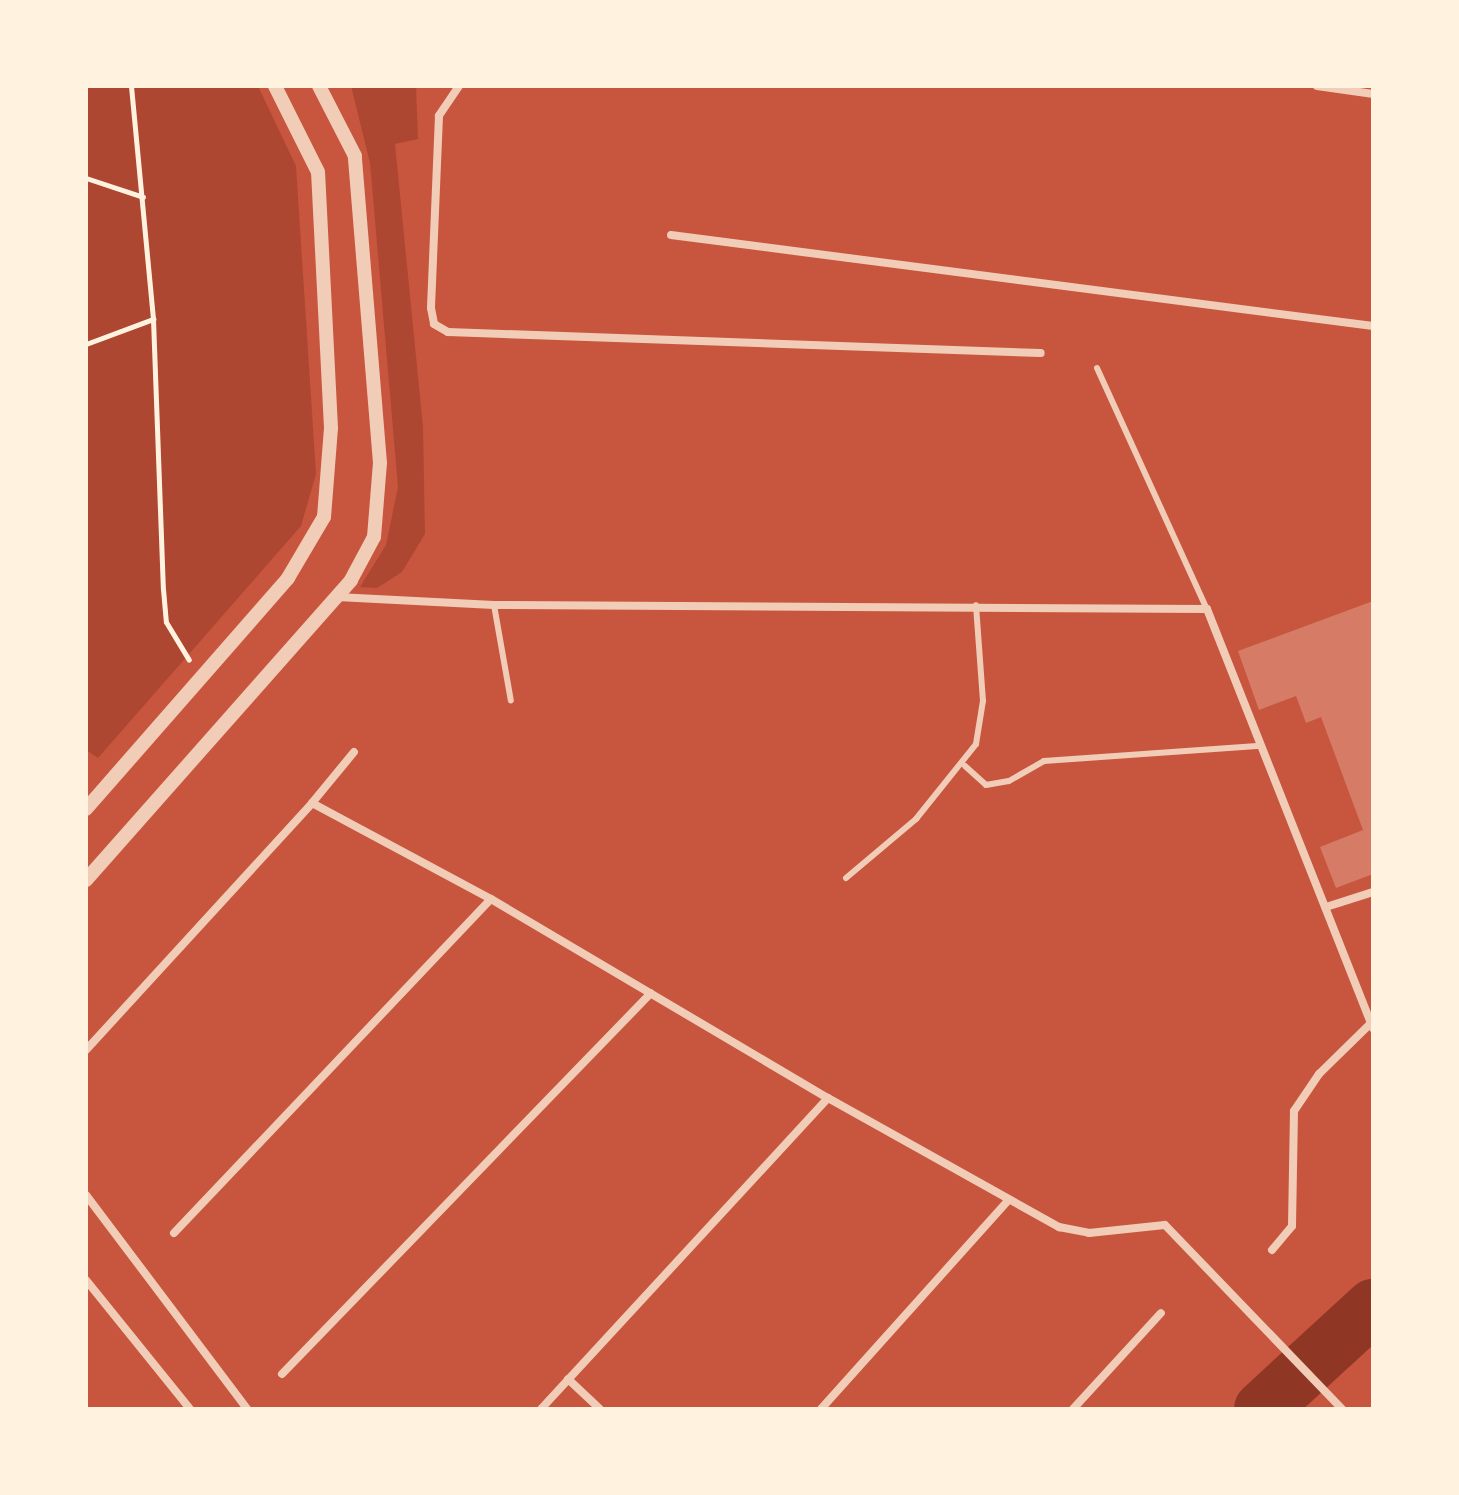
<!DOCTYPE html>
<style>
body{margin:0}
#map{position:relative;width:1459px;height:1495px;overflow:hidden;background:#c8553d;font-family:Mulish,sans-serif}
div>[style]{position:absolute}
.green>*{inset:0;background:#ae4732}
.river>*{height:56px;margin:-28px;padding:0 28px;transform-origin:28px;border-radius:28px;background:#8f3625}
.building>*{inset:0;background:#d67c66}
.path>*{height:5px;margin:-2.5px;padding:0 2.5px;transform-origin:2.5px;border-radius:2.5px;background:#fff3e0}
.service>*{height:6px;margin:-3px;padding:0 3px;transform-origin:3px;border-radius:3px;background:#f1ccb7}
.minor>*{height:8px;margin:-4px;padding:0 4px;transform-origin:4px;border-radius:4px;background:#f1ccb7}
.tertiary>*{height:14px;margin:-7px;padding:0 7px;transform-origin:7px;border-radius:7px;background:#f1ccb7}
span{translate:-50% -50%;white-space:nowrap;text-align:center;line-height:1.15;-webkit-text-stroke:6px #fff3e0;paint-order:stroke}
.frame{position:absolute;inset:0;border:88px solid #fff3e0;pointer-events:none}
</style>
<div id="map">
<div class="green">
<div style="clip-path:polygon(86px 86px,258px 86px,296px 166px,316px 474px,301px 526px,98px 758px,86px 750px)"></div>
<div style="clip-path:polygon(351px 86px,416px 86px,418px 139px,395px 144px,423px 427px,425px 534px,402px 572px,377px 588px,360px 587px,386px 545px,398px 487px,370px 163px)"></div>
</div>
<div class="river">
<div style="left:1262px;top:1409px;width:151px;rotate:-42.6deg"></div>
</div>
<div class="building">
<div style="clip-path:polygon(1373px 601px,1373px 874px,1336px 888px,1320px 847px,1363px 830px,1321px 717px,1306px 723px,1296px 696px,1259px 710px,1238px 651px)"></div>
</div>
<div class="path">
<div style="left:131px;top:86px;width:234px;rotate:84.6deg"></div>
<div style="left:153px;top:319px;width:270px;rotate:87.9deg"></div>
<div style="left:163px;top:589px;width:33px;rotate:85deg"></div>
<div style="left:166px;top:622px;width:44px;rotate:58.8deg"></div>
<div style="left:86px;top:178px;width:60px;rotate:18.4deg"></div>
<div style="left:86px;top:344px;width:72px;rotate:-20.5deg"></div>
</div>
<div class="service">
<div style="left:1097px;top:368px;width:265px;rotate:65.5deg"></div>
<div style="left:494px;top:605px;width:97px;rotate:80deg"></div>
<div style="left:965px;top:766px;width:28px;rotate:42deg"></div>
<div style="left:986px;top:785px;width:23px;rotate:-10deg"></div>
<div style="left:1009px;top:781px;width:40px;rotate:-29.7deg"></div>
<div style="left:1044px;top:761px;width:217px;rotate:-4deg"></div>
<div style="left:846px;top:878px;width:92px;rotate:-40.1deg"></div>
<div style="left:916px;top:819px;width:96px;rotate:-51.3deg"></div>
<div style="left:976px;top:744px;width:44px;rotate:-80.8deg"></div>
<div style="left:983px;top:701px;width:96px;rotate:-94.2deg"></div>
</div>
<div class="minor">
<div style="left:459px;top:86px;width:36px;rotate:124deg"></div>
<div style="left:439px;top:116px;width:192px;rotate:92.4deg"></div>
<div style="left:431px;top:308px;width:16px;rotate:79deg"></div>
<div style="left:434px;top:324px;width:16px;rotate:30deg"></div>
<div style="left:448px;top:332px;width:593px;rotate:2.03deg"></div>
<div style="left:1317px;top:86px;width:57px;rotate:8.1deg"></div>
<div style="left:671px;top:235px;width:708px;rotate:7.39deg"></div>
<div style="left:337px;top:597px;width:157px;rotate:2.9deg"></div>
<div style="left:494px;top:605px;width:713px;rotate:0.32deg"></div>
<div style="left:1207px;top:609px;width:451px;rotate:68.4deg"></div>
<div style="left:312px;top:803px;width:66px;rotate:-50.5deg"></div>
<div style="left:1326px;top:907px;width:49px;rotate:-17.7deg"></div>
<div style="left:86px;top:1050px;width:335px;rotate:-47.5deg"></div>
<div style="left:312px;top:803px;width:203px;rotate:28.2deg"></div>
<div style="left:491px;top:899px;width:391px;rotate:30.6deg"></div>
<div style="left:828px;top:1098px;width:423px;rotate:132.7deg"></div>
<div style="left:828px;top:1098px;width:265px;rotate:29.2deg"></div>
<div style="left:1059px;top:1227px;width:31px;rotate:11deg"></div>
<div style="left:1089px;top:1233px;width:76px;rotate:-6deg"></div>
<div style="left:1165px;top:1225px;width:255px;rotate:46.1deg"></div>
<div style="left:86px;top:1195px;width:268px;rotate:53deg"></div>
<div style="left:174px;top:1233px;width:460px;rotate:-46.5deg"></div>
<div style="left:1272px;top:1250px;width:31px;rotate:-50deg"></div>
<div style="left:1292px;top:1226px;width:115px;rotate:-89deg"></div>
<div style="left:1294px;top:1111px;width:45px;rotate:-56deg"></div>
<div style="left:1319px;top:1074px;width:73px;rotate:-44.4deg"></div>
<div style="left:86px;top:1280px;width:166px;rotate:51.1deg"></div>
<div style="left:282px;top:1374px;width:530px;rotate:-45.92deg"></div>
<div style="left:568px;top:1379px;width:44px;rotate:43.2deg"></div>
<div style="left:821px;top:1409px;width:278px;rotate:-48.1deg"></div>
<div style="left:1073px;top:1409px;width:130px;rotate:-47.5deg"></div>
</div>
<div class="tertiary">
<div style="left:86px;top:809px;width:307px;rotate:-48.8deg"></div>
<div style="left:288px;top:578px;width:71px;rotate:-59.5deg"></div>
<div style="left:324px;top:517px;width:89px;rotate:-85.5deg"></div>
<div style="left:331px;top:428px;width:256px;rotate:-92.9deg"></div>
<div style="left:318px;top:172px;width:96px;rotate:-116.6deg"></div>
<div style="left:86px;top:880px;width:400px;rotate:-48.5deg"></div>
<div style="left:351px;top:580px;width:49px;rotate:-61.9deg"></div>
<div style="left:374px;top:537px;width:74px;rotate:-85.4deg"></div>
<div style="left:380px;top:463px;width:308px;rotate:-94.7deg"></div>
<div style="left:355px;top:156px;width:79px;rotate:-117.2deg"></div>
</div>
<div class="frame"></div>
</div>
